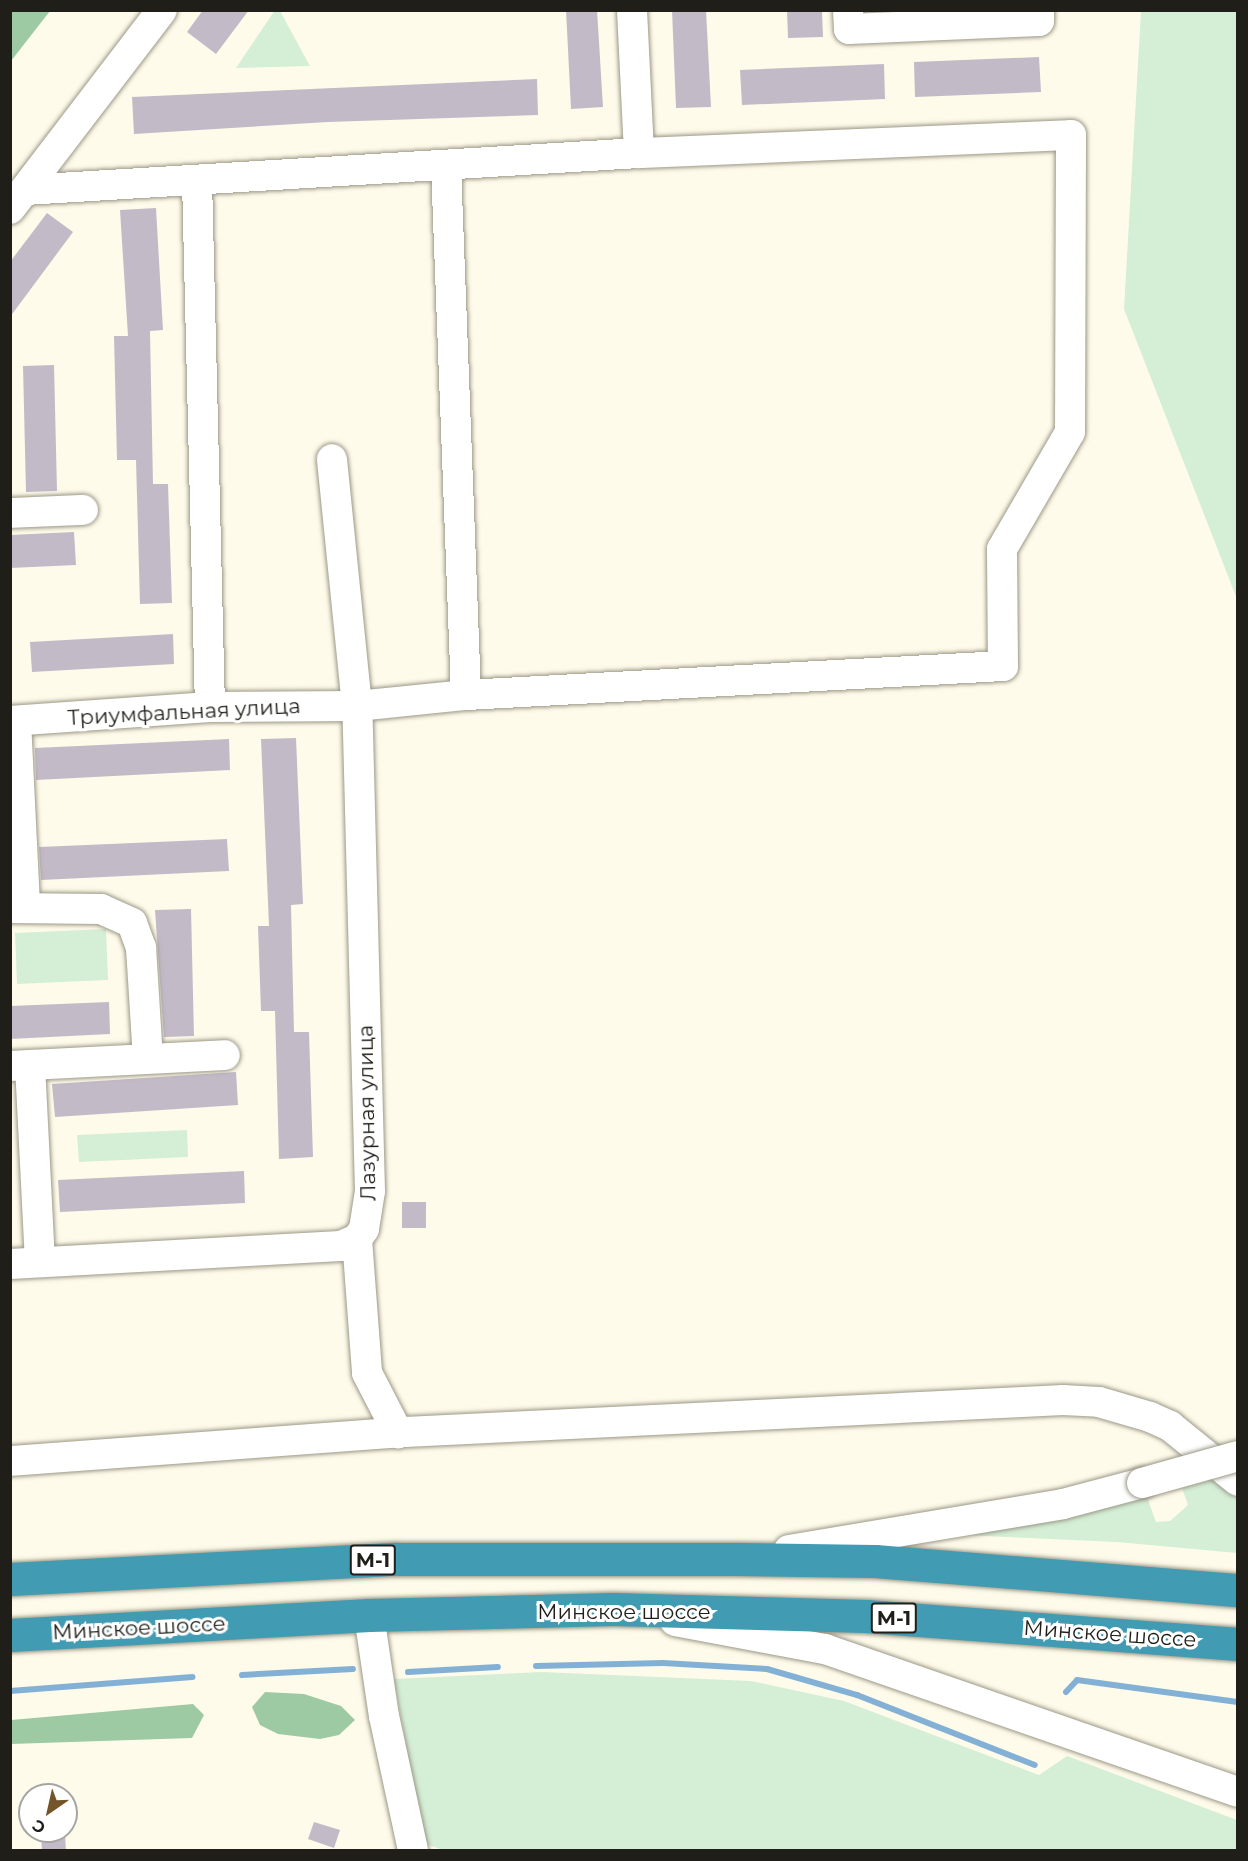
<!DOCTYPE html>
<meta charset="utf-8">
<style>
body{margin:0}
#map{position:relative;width:1248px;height:1861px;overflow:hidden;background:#fffbea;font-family:Montserrat,sans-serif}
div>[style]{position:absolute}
.green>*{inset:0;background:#d4efd6}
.forest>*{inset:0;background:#9dcaa2}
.stream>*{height:6px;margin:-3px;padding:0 3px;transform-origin:3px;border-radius:3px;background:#83b1d6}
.building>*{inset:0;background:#c3bac8}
.roads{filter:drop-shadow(0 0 2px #9b9888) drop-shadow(0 0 2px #9b9888)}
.minor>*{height:30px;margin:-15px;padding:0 15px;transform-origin:15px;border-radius:15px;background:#fff}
.highway>*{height:33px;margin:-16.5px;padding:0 16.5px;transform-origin:16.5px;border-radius:16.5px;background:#419bb2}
.bridges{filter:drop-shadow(0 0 2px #9b9888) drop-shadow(0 0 2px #9b9888)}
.minor-bridge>*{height:30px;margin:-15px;padding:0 15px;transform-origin:15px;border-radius:15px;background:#fff}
span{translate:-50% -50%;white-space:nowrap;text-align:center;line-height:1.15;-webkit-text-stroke:6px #fff;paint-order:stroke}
.shield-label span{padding:2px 4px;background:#fff;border:2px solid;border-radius:4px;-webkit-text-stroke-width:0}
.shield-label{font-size:20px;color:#1f1e18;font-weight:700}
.street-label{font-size:21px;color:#1f1e18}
.frame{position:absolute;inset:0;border:12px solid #1f1e18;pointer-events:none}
.north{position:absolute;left:18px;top:1783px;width:60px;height:60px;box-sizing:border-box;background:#fff;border:2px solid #a5a5a3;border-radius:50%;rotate:214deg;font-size:16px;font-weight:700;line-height:24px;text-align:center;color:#1f1e18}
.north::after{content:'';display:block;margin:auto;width:21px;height:27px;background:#74552a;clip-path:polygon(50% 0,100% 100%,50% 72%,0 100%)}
</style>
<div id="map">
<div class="green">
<div style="clip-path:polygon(275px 10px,280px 11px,310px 66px,236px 68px)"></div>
<div style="clip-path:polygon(1141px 11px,1237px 11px,1237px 599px,1124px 309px)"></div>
<div style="clip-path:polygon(106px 929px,108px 980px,17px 984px,15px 933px)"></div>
<div style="clip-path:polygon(187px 1130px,188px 1157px,79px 1162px,77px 1135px)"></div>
<div style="clip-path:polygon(1219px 1478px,1237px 1494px,1237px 1553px,1117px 1542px,963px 1535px,1147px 1497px,1156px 1522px,1170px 1521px,1188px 1505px,1182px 1488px)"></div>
<div style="clip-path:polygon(542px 1672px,751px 1681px,844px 1701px,1039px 1775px,1067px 1756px,1237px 1820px,1237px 1850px,443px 1850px,429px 1845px,422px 1831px,394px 1679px)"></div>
</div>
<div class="forest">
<div style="clip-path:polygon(11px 10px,50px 11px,11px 61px,10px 11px)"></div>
<div style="clip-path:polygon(265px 1692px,304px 1694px,341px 1706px,355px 1720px,339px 1735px,320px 1739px,278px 1734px,260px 1725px,252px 1707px)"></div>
<div style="clip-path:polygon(193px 1704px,204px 1715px,192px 1738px,11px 1744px,11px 1720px)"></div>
</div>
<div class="stream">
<div style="left:536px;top:1666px;width:127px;rotate:-1.4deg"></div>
<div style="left:663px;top:1663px;width:104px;rotate:3.3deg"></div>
<div style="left:767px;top:1669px;width:94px;rotate:16.1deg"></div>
<div style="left:857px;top:1695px;width:191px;rotate:21.5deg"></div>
<div style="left:408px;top:1672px;width:90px;rotate:-3.2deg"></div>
<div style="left:242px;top:1675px;width:111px;rotate:-3.1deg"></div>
<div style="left:10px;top:1691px;width:183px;rotate:-4.4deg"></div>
<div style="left:1066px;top:1692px;width:16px;rotate:-47deg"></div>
<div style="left:1077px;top:1680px;width:162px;rotate:7.8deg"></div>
</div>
<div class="building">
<div style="clip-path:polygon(203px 10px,249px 10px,216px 54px,187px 32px)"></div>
<div style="clip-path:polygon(566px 10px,597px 10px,603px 107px,571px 109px)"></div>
<div style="clip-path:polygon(672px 10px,706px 10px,711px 107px,676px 108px)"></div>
<div style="clip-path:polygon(787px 10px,822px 10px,823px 37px,788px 38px)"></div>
<div style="clip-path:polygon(1039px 57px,1041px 92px,915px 97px,914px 62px)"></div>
<div style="clip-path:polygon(884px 64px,885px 99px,742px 105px,740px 70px)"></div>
<div style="clip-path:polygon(537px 79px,538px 115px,328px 122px,134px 134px,132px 97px)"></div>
<div style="clip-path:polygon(156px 208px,163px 330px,150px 331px,153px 484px,168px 484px,172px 603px,140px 604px,136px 460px,117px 460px,114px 336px,128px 336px,120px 210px)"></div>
<div style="clip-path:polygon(47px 213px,73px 232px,10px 317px,10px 262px)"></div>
<div style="clip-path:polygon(54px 365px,57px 491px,26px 492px,23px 366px)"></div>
<div style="clip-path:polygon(74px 532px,76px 565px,10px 568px,10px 535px)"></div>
<div style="clip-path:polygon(173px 634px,174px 664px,32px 672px,30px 642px)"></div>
<div style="clip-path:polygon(296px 738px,303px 904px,291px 905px,294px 1032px,309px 1032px,313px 1157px,279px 1159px,275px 1011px,261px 1011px,258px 926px,269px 926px,261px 739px)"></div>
<div style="clip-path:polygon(229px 739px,230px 770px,36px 780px,35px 748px)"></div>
<div style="clip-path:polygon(227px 839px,229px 871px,41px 880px,39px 847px)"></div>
<div style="clip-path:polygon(191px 909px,194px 1036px,164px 1037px,155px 910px)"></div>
<div style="clip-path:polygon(109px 1002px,110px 1034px,10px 1039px,10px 1006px)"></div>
<div style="clip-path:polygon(236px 1072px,238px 1105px,55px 1117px,52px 1084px)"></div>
<div style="clip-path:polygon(244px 1171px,245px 1203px,60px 1212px,58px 1180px)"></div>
<div style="clip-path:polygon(402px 1202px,426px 1202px,426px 1228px,402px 1228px)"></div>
<div style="clip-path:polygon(314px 1822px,340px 1830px,334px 1848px,308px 1839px)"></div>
<div style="clip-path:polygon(65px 1834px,66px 1851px,42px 1851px,41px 1836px)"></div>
</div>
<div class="roads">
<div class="minor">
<div style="left:632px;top:10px;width:143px;rotate:87.2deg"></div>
<div style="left:848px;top:10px;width:19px;rotate:87deg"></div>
<div style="left:849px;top:29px;width:190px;rotate:-2.4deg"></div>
<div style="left:1039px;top:21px;width:11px;rotate:-90deg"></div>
<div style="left:446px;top:166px;width:529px;rotate:87.83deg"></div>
<div style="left:197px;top:180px;width:527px;rotate:88.59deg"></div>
<div style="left:10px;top:209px;width:250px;rotate:-52.6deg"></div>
<div style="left:10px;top:513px;width:73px;rotate:-2.4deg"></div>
<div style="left:10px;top:721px;width:200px;rotate:-4deg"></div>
<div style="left:210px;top:707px;width:147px;rotate:-0.4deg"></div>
<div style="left:357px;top:706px;width:110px;rotate:-5.8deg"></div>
<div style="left:466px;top:695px;width:538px;rotate:-3.09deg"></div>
<div style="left:1003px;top:666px;width:117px;rotate:-90.5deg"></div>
<div style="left:1002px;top:549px;width:135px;rotate:-59.8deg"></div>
<div style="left:1070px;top:432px;width:297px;rotate:-89.8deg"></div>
<div style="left:1071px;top:135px;width:432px;rotate:177.6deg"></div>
<div style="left:639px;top:153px;width:615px;rotate:176.55deg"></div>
<div style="left:16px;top:721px;width:186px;rotate:87.2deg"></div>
<div style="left:10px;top:908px;width:91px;rotate:0.6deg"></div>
<div style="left:101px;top:909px;width:34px;rotate:24deg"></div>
<div style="left:132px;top:923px;width:27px;rotate:70deg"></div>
<div style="left:141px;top:948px;width:110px;rotate:86.4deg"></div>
<div style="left:30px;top:1065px;width:197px;rotate:87.1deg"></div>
<div style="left:10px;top:1066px;width:215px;rotate:-2.9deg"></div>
<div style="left:357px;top:1239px;width:134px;rotate:85.7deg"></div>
<div style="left:367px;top:1373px;width:68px;rotate:62.7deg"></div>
<div style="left:10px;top:1264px;width:331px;rotate:-3.1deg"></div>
<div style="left:341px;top:1246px;width:17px;rotate:-24deg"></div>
<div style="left:357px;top:1239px;width:12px;rotate:-55deg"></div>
<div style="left:364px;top:1229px;width:38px;rotate:-81deg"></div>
<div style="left:370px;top:1191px;width:485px;rotate:-91.5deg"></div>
<div style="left:357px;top:706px;width:248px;rotate:-95.8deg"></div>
<div style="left:10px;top:1461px;width:396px;rotate:-4.2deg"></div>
<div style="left:405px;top:1432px;width:659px;rotate:-2.78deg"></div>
<div style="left:1063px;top:1400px;width:36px;rotate:3deg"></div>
<div style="left:1099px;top:1402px;width:53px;rotate:16.4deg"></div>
<div style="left:1150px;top:1417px;width:22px;rotate:24deg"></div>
<div style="left:1170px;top:1426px;width:87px;rotate:39deg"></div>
<div style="left:789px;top:1550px;width:278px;rotate:-9.5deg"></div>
<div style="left:1063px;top:1504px;width:82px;rotate:-14.9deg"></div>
<div style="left:369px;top:1615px;width:102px;rotate:81.6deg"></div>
<div style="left:384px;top:1716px;width:137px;rotate:77.8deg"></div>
<div style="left:675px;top:1621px;width:153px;rotate:10.6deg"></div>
<div style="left:825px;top:1649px;width:437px;rotate:19.1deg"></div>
</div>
<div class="highway">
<div style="left:10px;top:1579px;width:387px;rotate:-3deg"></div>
<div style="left:396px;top:1559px;width:340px"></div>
<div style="left:736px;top:1559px;width:139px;rotate:0.8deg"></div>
<div style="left:875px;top:1561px;width:364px;rotate:4.6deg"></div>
<div style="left:10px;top:1635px;width:360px;rotate:-3.2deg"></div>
<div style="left:369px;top:1615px;width:244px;rotate:-1.4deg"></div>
<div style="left:613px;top:1609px;width:253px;rotate:1.6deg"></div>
<div style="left:866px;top:1616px;width:373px;rotate:4.3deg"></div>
</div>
</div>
<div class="bridges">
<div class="minor-bridge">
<div style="left:1142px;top:1483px;width:100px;rotate:-15.7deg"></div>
</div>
</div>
<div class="shield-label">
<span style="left:373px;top:1560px">М-1</span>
<span style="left:894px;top:1618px">М-1</span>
</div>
<div class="street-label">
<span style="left:184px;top:712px;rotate:-3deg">Триумфальная улица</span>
<span style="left:367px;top:1113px;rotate:-91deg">Лазурная улица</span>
<span style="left:624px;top:1612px">Минское шоссе</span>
<span style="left:139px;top:1628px;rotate:-3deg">Минское шоссе</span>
<span style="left:1110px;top:1634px;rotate:4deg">Минское шоссе</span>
</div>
<div class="frame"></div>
<div class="north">С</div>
</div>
